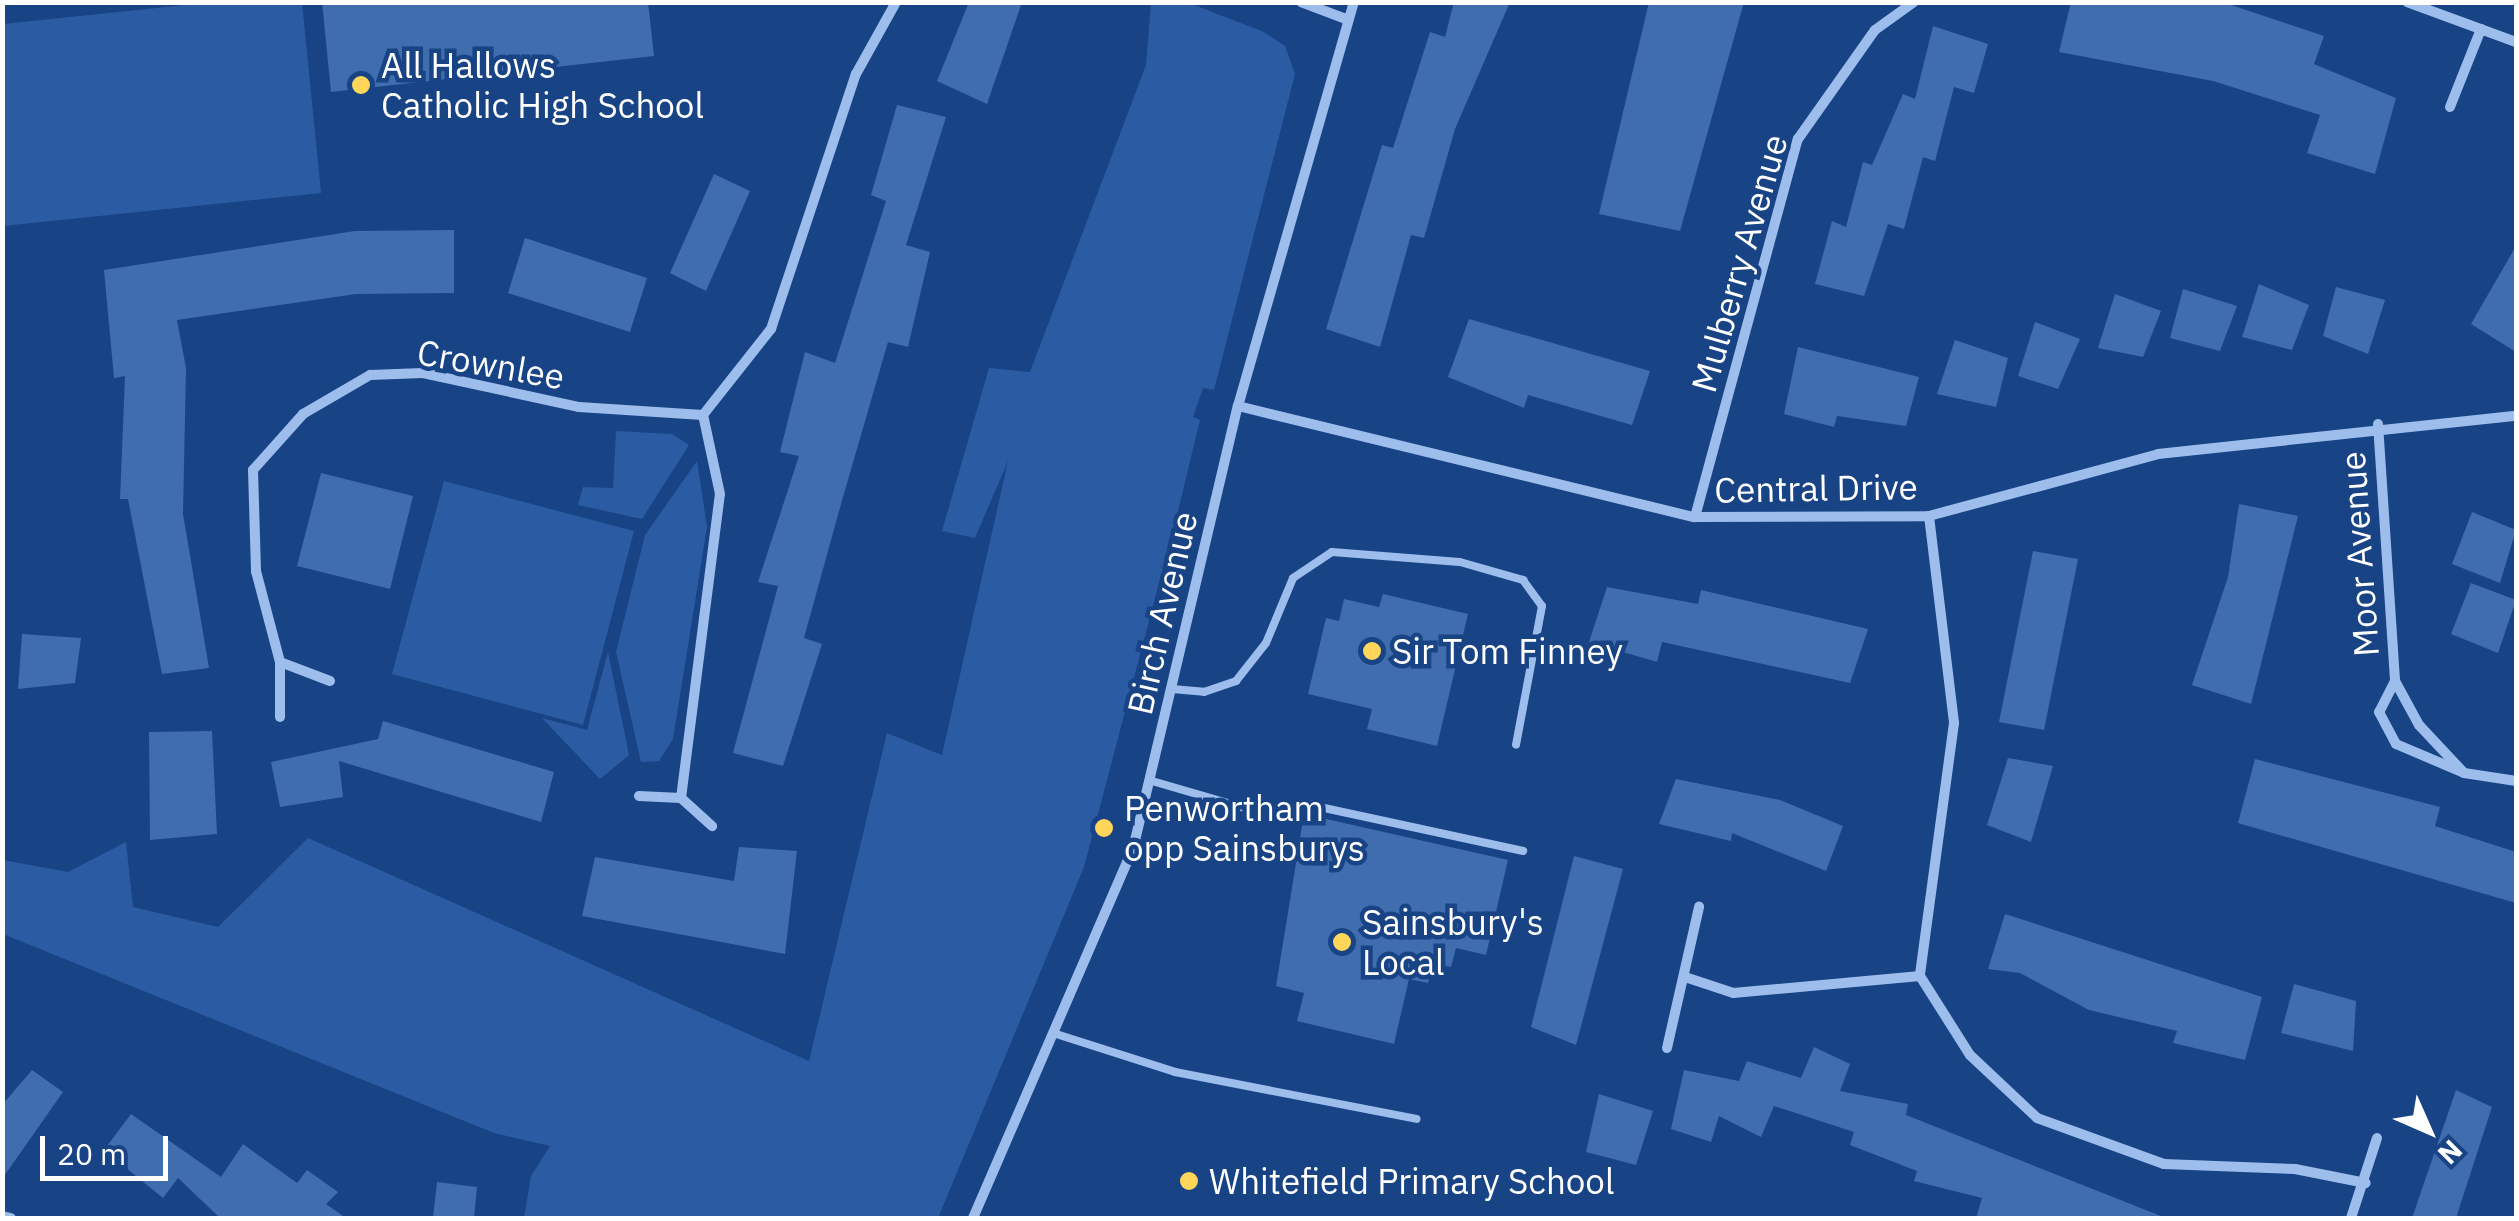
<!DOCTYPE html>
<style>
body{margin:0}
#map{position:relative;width:2519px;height:1221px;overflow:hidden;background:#184385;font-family:"IBM Plex Sans",sans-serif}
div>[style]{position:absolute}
.green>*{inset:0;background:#2b5ca3}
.building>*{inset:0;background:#406dae}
.lane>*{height:8px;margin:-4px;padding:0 4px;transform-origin:4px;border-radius:4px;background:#9dbeed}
.street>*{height:10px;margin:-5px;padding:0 5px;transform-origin:5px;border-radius:5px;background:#9dbeed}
.dots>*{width:28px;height:28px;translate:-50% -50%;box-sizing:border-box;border:5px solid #184385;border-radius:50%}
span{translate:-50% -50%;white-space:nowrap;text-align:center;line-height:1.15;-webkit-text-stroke:9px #184385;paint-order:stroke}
.poi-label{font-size:35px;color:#fff}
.left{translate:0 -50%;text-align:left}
.street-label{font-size:35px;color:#fff}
.frame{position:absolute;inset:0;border:5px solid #fff;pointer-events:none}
.north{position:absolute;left:2379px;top:1081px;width:100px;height:100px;-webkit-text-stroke:8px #184385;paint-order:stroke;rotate:135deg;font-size:28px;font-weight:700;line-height:40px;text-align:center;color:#fff}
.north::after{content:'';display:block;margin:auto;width:35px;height:45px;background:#fff;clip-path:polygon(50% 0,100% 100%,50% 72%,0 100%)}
.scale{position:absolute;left:40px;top:1136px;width:128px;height:45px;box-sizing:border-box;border:5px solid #fff;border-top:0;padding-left:12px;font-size:30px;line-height:35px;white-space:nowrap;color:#fff;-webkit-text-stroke:8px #184385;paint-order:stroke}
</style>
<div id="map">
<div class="green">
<div style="clip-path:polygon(214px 2px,302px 3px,321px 193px,3px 226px,3px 24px)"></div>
<div style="clip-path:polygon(1151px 3px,1189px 3px,1264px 32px,1285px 46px,1295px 74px,1214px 390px,1203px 388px,1193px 417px,1200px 420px,1178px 511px,1084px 867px,938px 1218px,524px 1218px,531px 1176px,550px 1146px,494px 1133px,3px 934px,3px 860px,68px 872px,126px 842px,133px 907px,218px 927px,308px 838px,809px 1061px,887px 733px,942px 755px,1008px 461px,975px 538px,942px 531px,989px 368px,1030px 372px,1146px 65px)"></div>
<div style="clip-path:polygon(616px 431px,672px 434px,689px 445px,642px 519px,578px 505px,583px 487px,613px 488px)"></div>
<div style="clip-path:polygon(697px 461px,707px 527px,673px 739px,659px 761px,641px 762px,616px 652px,645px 535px)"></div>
<div style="clip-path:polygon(444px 481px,634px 531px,583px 725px,392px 674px)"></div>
<div style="clip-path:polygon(608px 652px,629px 755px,600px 779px,542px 718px,587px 730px)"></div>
</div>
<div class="building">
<div style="clip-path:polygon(322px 2px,648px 2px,654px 56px,331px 92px)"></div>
<div style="clip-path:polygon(969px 2px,1022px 2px,987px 104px,937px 81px)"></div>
<div style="clip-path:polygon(1454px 2px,1510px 2px,1455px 129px,1424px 238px,1411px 235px,1380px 347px,1326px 329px,1382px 145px,1393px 148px,1430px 32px,1445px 37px)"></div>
<div style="clip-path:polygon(1649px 2px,1744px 2px,1680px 231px,1599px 214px)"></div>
<div style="clip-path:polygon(2071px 2px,2222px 2px,2324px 36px,2314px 64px,2396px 98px,2375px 174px,2307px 153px,2320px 115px,2213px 81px,2059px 52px)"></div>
<div style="clip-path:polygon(1933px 26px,1988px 44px,1974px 93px,1954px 87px,1935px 161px,1923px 157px,1904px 229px,1888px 224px,1864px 296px,1815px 284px,1832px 221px,1846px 227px,1863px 162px,1872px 165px,1903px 94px,1915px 99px)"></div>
<div style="clip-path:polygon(897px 105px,946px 117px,906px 245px,930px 252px,908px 347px,888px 342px,841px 504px,804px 638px,822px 644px,783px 766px,733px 753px,778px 586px,758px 582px,799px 456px,780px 452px,805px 352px,835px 363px,886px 201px,871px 195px)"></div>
<div style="clip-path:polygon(714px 174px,750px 191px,706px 291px,670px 273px)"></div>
<div style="clip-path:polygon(454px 230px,454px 293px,356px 294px,177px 320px,186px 368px,183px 514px,209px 668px,162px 674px,128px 499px,120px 499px,125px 376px,114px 378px,104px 270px,355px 231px)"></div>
<div style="clip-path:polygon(525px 238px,647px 278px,630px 332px,508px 293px)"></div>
<div style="clip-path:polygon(2516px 246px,2516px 352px,2471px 324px)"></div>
<div style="clip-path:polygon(2259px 284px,2309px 305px,2292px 350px,2242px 337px)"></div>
<div style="clip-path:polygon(2336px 287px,2385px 300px,2368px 354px,2323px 336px)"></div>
<div style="clip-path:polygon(2183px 289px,2237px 306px,2220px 351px,2170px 338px)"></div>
<div style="clip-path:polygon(2115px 294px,2161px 311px,2143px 357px,2098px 348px)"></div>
<div style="clip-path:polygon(1469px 319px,1650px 371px,1632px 425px,1528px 395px,1524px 408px,1448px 377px)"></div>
<div style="clip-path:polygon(2035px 322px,2080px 339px,2058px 389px,2018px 376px)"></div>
<div style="clip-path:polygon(1955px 340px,2008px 358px,1996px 407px,1937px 394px)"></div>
<div style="clip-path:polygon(1798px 347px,1919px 377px,1906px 426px,1837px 416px,1834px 427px,1784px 414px)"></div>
<div style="clip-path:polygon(321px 473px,413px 496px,390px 589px,297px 566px)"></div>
<div style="clip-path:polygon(2239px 504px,2298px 516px,2251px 704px,2192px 685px,2228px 577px)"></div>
<div style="clip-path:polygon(2472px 512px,2516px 530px,2500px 583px,2452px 564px)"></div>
<div style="clip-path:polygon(2033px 551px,2078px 559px,2044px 730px,1999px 722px)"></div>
<div style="clip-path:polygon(2471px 583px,2516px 600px,2498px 653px,2451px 634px)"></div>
<div style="clip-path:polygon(1607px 587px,1698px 604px,1701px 590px,1868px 629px,1850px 683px,1662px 642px,1657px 662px,1589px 642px)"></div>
<div style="clip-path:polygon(1383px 594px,1468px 614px,1437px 746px,1367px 729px,1372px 709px,1308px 694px,1326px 618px,1339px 621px,1344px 599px,1379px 607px)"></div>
<div style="clip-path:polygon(22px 634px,81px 638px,75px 683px,18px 689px)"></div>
<div style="clip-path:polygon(383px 721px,554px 772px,541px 822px,339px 761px,343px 797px,280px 807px,271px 762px,378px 739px)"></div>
<div style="clip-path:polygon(212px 731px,217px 834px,150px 840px,149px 732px)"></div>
<div style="clip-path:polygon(2008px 758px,2053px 766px,2031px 842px,1987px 825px)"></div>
<div style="clip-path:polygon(2255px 759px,2440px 807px,2435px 826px,2516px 852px,2516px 903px,2238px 823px)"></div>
<div style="clip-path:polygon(1676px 779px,1780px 800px,1843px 826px,1826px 871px,1732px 833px,1731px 841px,1659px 824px)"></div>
<div style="clip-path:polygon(1304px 814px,1508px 860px,1486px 955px,1456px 948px,1451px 967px,1433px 963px,1428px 983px,1409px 979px,1394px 1044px,1297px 1021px,1304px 993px,1276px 986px)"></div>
<div style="clip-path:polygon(739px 847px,797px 851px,785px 954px,582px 916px,595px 857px,734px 881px)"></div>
<div style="clip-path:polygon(1574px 856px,1623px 869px,1576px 1045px,1531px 1027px)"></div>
<div style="clip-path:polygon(2005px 914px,2262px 997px,2245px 1060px,2173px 1043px,2177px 1031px,2089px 1010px,2020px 973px,1988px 969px)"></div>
<div style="clip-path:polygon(2294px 984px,2356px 1001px,2353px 1051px,2281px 1033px)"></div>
<div style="clip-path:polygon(1814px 1047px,1850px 1064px,1840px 1091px,1908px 1104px,1906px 1115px,2166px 1218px,1976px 1218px,1982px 1198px,1914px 1181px,1917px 1171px,1850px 1145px,1854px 1132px,1774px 1106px,1761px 1137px,1719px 1116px,1711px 1142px,1671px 1129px,1684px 1070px,1739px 1081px,1747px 1061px,1801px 1078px)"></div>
<div style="clip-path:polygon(32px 1070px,63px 1092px,2px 1179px,2px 1105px)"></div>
<div style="clip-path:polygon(2456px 1090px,2492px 1107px,2456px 1218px,2412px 1218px)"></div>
<div style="clip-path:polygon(1599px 1094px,1653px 1111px,1636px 1165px,1586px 1152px)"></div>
<div style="clip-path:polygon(131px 1114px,221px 1177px,243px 1144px,297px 1183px,307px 1170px,338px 1192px,326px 1204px,346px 1218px,220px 1218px,178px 1178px,163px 1198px,104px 1150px)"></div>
<div style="clip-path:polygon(437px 1182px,477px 1187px,474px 1218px,433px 1218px)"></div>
</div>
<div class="lane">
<div style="left:1172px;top:689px;width:32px;rotate:5deg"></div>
<div style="left:1204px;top:692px;width:34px;rotate:-19deg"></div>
<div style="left:1236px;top:681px;width:48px;rotate:-51.7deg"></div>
<div style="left:1266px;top:643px;width:70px;rotate:-67.4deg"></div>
<div style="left:1293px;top:578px;width:47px;rotate:-33.7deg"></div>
<div style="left:1332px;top:552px;width:128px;rotate:4.5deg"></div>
<div style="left:1460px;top:562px;width:66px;rotate:15.9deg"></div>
<div style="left:1523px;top:580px;width:32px;rotate:54deg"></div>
<div style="left:1542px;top:606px;width:141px;rotate:100.6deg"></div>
<div style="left:1152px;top:781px;width:97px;rotate:16.2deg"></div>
<div style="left:1245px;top:808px;width:70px;rotate:-1.6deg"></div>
<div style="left:1315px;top:806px;width:213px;rotate:12.2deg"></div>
<div style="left:1053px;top:1033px;width:128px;rotate:17.7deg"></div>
<div style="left:1175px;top:1072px;width:246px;rotate:11deg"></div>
</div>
<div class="street">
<div style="left:1301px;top:2px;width:48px;rotate:20.7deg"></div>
<div style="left:2407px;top:2px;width:116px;rotate:20.2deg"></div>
<div style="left:2450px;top:107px;width:84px;rotate:-68.3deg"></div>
<div style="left:1238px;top:406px;width:470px;rotate:13.7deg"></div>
<div style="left:1695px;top:517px;width:234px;rotate:-0.2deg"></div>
<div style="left:1929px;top:516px;width:237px;rotate:-15.1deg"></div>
<div style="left:2158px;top:454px;width:360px;rotate:-6.1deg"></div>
<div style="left:2378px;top:424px;width:258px;rotate:86.2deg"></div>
<div style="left:2395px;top:681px;width:50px;rotate:61.4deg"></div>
<div style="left:2419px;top:725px;width:66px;rotate:46.8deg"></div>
<div style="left:2464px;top:773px;width:53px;rotate:8.7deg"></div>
<div style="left:1929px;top:516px;width:209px;rotate:83.1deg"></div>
<div style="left:1954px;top:723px;width:255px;rotate:97.7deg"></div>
<div style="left:1920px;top:976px;width:93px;rotate:57.7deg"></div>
<div style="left:1970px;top:1055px;width:92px;rotate:43.2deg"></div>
<div style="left:2037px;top:1118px;width:135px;rotate:19.9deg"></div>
<div style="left:2164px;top:1164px;width:131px;rotate:2.2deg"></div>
<div style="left:2295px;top:1169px;width:72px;rotate:11.2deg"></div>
<div style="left:1695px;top:517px;width:392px;rotate:-74.8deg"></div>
<div style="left:1798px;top:139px;width:133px;rotate:-54.8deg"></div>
<div style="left:1875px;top:30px;width:48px;rotate:-35.7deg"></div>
<div style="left:330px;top:681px;width:53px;rotate:-159.2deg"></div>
<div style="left:280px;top:662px;width:94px;rotate:-104.8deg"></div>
<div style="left:256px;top:571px;width:101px;rotate:-91.7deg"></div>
<div style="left:253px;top:470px;width:75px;rotate:-48.2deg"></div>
<div style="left:303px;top:414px;width:78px;rotate:-30.2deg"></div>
<div style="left:370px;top:375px;width:53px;rotate:-2.2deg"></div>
<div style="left:423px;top:373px;width:160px;rotate:12.3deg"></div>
<div style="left:579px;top:407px;width:124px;rotate:3.7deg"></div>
<div style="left:703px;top:415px;width:110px;rotate:-51.7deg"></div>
<div style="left:771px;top:329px;width:269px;rotate:-71.6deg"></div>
<div style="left:856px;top:74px;width:82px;rotate:-60.9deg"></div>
<div style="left:2395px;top:681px;width:35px;rotate:117deg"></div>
<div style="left:2379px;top:712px;width:36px;rotate:62deg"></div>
<div style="left:2396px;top:744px;width:72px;rotate:23deg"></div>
<div style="left:280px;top:717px;width:55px;rotate:-90deg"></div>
<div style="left:639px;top:796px;width:42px;rotate:2.7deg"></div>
<div style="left:681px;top:798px;width:306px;rotate:-82.7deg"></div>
<div style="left:720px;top:494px;width:81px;rotate:-102.1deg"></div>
<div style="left:681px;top:798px;width:42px;rotate:42.1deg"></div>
<div style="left:1685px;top:977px;width:51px;rotate:18.4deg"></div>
<div style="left:1733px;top:993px;width:188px;rotate:-5.2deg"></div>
<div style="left:1667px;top:1048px;width:145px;rotate:-77.2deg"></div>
<div style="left:2px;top:1216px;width:9px;rotate:13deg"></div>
<div style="left:973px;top:1218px;width:402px;rotate:-66.6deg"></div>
<div style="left:1133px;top:849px;width:455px;rotate:-76.7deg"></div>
<div style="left:1238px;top:406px;width:420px;rotate:-74deg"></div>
<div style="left:2351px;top:1218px;width:84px;rotate:-72deg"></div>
</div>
<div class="dots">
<div style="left:361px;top:85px;background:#ffd659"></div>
<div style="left:1372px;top:651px;background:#ffd659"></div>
<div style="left:1104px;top:828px;background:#ffd659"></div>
<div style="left:1342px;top:942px;background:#ffd659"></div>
<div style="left:1189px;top:1181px;background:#ffd659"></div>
</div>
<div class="poi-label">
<span class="left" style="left:381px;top:85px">All Hallows<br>Catholic High School</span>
<span class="left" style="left:1392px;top:651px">Sir Tom Finney</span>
<span class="left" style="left:1124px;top:828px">Penwortham<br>opp Sainsburys</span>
<span class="left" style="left:1362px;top:942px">Sainsbury's<br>Local</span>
<span class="left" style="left:1209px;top:1181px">Whitefield Primary School</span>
</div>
<div class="street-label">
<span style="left:1739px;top:263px;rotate:-74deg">Mulberry Avenue</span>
<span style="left:491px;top:364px;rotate:10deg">Crownlee</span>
<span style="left:1816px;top:488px;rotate:-1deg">Central Drive</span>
<span style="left:2359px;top:554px;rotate:-94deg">Moor Avenue</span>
<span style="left:1162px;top:613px;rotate:-77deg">Birch Avenue</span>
</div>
<div class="frame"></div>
<div class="north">N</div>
<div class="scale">20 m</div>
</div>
